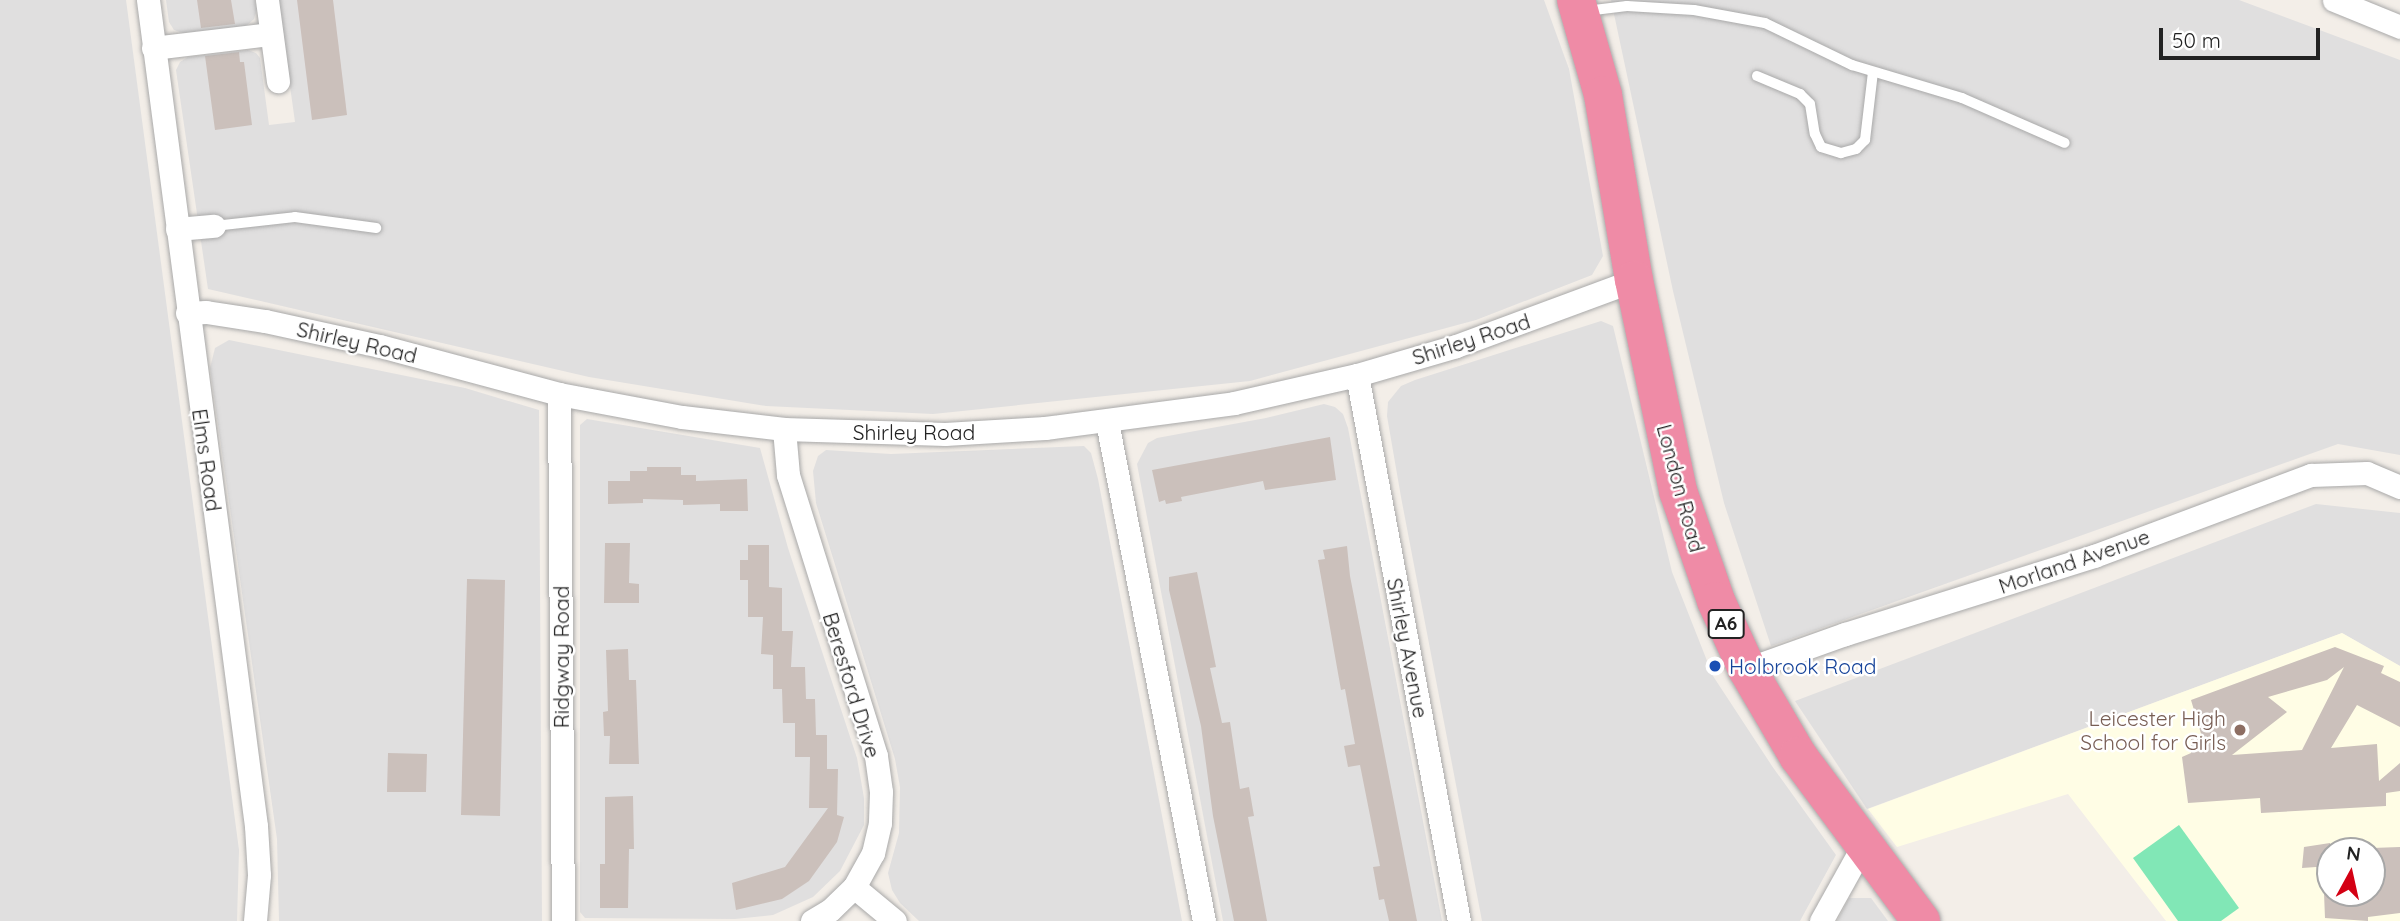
<!DOCTYPE html>
<style>
body{margin:0}
#map{position:relative;width:2400px;height:921px;overflow:hidden;background:#f3eee8;font-family:Quicksand,sans-serif}
div>[style]{position:absolute}
.residential>*{inset:0;background:#e0dfdf}
.education>*{inset:0;background:#fffde5}
.pitch>*{inset:0;background:#81e7b6}
.building>*{inset:0;background:#cbc0bb}
.roads{filter:drop-shadow(0 0 2px #a9a9a9) drop-shadow(0 0 2px #a9a9a9)}
.lane>*{height:10px;margin:-5px;padding:0 5px;transform-origin:5px;border-radius:5px;background:#fff}
.street>*{height:23px;margin:-11.5px;padding:0 11.5px;transform-origin:11.5px;border-radius:11.5px;background:#fff}
.highway>*{height:38px;margin:-19px;padding:0 19px;transform-origin:19px;border-radius:19px;background:#ef8ba6}
.dots>*{width:19px;height:19px;translate:-50% -50%;box-sizing:border-box;border:4px solid #fff;border-radius:50%}
span{translate:-50% -50%;white-space:nowrap;text-align:center;line-height:1.15;-webkit-text-stroke:5px #fff;paint-order:stroke}
.shield-label span{padding:2px 5px;background:#fff;border:2px solid;border-radius:5px;-webkit-text-stroke-width:0}
.shield-label{font-size:19px;color:#222;font-weight:700}
.street-label{font-size:21px;color:#222}
.transit-label{font-size:21px;color:#164399}
.left{translate:0 -50%;text-align:left}
.education-label{font-size:21px;color:#785e54}
.right{translate:-100% -50%;text-align:right}
.north{position:absolute;left:2316px;top:837px;width:70px;height:70px;box-sizing:border-box;background:#fff;border:2px solid #a7a7a7;border-radius:50%;rotate:8deg;font-size:19px;font-weight:700;line-height:28px;text-align:center;color:#222}
.north::after{content:'';display:block;margin:auto;width:24px;height:32px;background:#d40013;clip-path:polygon(50% 0,100% 100%,50% 72%,0 100%)}
.scale{position:absolute;left:2159px;top:28px;width:161px;height:32px;box-sizing:border-box;border:4px solid #222;border-top:0;padding-left:9px;font-size:21px;line-height:24px;white-space:nowrap;color:#222;-webkit-text-stroke:5px #fff;paint-order:stroke}
</style>
<div id="map">
<div class="residential">
<div style="clip-path:polygon(0 0,126px 0,239px 850px,237px 921px,0 921px)"></div>
<div style="clip-path:polygon(166px 0,255px 0,257px 9px,254px 19px,246px 26px,183px 33px,174px 30px,169px 22px)"></div>
<div style="clip-path:polygon(278px 0,1544px 0,1569px 69px,1603px 256px,1592px 275px,1476px 320px,1250px 381px,933px 414px,766px 406px,589px 377px,208px 289px,176px 70px,180px 62px,188px 57px,248px 50px,256px 53px,260px 58px,269px 125px,295px 122px)"></div>
<div style="clip-path:polygon(1611px 0,2239px 0,2400px 60px,2400px 455px,2338px 444px,1771px 646px,1724px 503px,1673px 291px)"></div>
<div style="clip-path:polygon(1601px 321px,1613px 326px,1672px 572px,1713px 676px,1772px 766px,1836px 855px,1800px 921px,1482px 921px,1401px 497px,1387px 416px,1388px 402px,1401px 386px,1415px 380px)"></div>
<div style="clip-path:polygon(229px 340px,465px 388px,539px 410px,542px 921px,279px 921px,277px 839px,210px 368px,215px 348px)"></div>
<div style="clip-path:polygon(1324px 404px,1335px 407px,1343px 414px,1348px 428px,1442px 921px,1223px 921px,1137px 464px,1148px 443px,1157px 438px,1266px 418px)"></div>
<div style="clip-path:polygon(587px 419px,760px 448px,788px 548px,857px 758px,864px 798px,864px 825px,840px 871px,813px 897px,773px 915px,735px 919px,585px 918px,580px 912px,580px 425px)"></div>
<div style="clip-path:polygon(1084px 446px,1091px 453px,1098px 479px,1182px 921px,919px 921px,900px 903px,892px 890px,888px 873px,899px 833px,900px 787px,895px 759px,816px 503px,813px 471px,818px 456px,826px 450px,891px 454px)"></div>
<div style="clip-path:polygon(2316px 504px,2400px 513px,2400px 666px,2342px 633px,1867px 809px,1795px 701px)"></div>
<div style="clip-path:polygon(1849px 898px,1871px 898px,1888px 921px,1837px 921px)"></div>
</div>
<div class="education">
<div style="clip-path:polygon(evenodd,2342px 633px,2400px 666px,2400px 921px,2166px 921px,2068px 794px,1897px 847px,1868px 809px,2342px 633px,2330px 851px,2372px 851px,2372px 893px,2330px 893px,2330px 851px)"></div>
</div>
<div class="pitch">
<div style="clip-path:polygon(2179px 825px,2239px 908px,2221px 921px,2178px 921px,2133px 858px)"></div>
</div>
<div class="building">
<div style="clip-path:polygon(197px 0,231px 0,235px 24px,201px 28px)"></div>
<div style="clip-path:polygon(297px 0,333px 0,347px 115px,312px 120px)"></div>
<div style="clip-path:polygon(239px 52px,240px 62px,244px 62px,252px 125px,215px 130px,205px 56px)"></div>
<div style="clip-path:polygon(1330px 437px,1336px 480px,1265px 490px,1263px 481px,1181px 497px,1182px 501px,1166px 504px,1165px 500px,1159px 502px,1152px 470px)"></div>
<div style="clip-path:polygon(647px 467px,681px 467px,681px 475px,696px 475px,696px 481px,747px 479px,748px 511px,720px 511px,720px 504px,683px 505px,683px 500px,643px 499px,643px 503px,608px 504px,608px 481px,630px 481px,630px 471px,647px 471px)"></div>
<div style="clip-path:polygon(605px 543px,630px 543px,629px 583px,639px 584px,639px 603px,604px 603px)"></div>
<div style="clip-path:polygon(748px 545px,769px 545px,769px 587px,782px 588px,782px 631px,793px 631px,791px 667px,805px 667px,806px 699px,815px 699px,816px 735px,827px 735px,827px 769px,838px 769px,837px 815px,844px 817px,837px 842px,809px 881px,782px 899px,736px 910px,732px 883px,785px 867px,828px 808px,809px 808px,810px 757px,795px 757px,795px 723px,783px 723px,782px 689px,773px 689px,773px 655px,761px 654px,763px 617px,748px 617px,748px 580px,740px 580px,740px 560px,748px 560px)"></div>
<div style="clip-path:polygon(1347px 546px,1350px 576px,1417px 921px,1389px 921px,1384px 899px,1379px 900px,1373px 867px,1380px 866px,1360px 765px,1348px 767px,1344px 746px,1355px 744px,1345px 689px,1341px 690px,1318px 560px,1325px 559px,1323px 550px)"></div>
<div style="clip-path:polygon(1197px 572px,1216px 667px,1210px 668px,1222px 723px,1230px 722px,1240px 789px,1249px 787px,1254px 816px,1248px 817px,1267px 921px,1234px 921px,1213px 816px,1201px 726px,1169px 590px,1169px 577px)"></div>
<div style="clip-path:polygon(467px 579px,505px 580px,500px 816px,461px 815px)"></div>
<div style="clip-path:polygon(evenodd,2335px 647px,2384px 666px,2381px 673px,2400px 682px,2400px 727px,2357px 705px,2331px 748px,2377px 744px,2379px 781px,2400px 763px,2400px 791px,2386px 793px,2386px 806px,2261px 813px,2260px 798px,2188px 803px,2182px 757px,2191px 753px,2191px 738px,2202px 737px,2191px 700px,2335px 647px,2344px 667px,2302px 750px,2232px 755px,2287px 712px,2268px 697px,2327px 680px,2344px 667px)"></div>
<div style="clip-path:polygon(628px 649px,629px 680px,636px 680px,639px 764px,609px 764px,610px 736px,604px 736px,603px 712px,608px 711px,606px 650px)"></div>
<div style="clip-path:polygon(388px 753px,427px 754px,426px 792px,387px 792px)"></div>
<div style="clip-path:polygon(633px 796px,634px 849px,629px 849px,628px 908px,600px 908px,600px 864px,605px 864px,605px 797px)"></div>
<div style="clip-path:polygon(2330px 843px,2330px 866px,2302px 868px,2304px 847px)"></div>
<div style="clip-path:polygon(2400px 847px,2400px 913px,2368px 917px,2368px 921px,2325px 918px,2324px 893px,2372px 893px,2372px 848px)"></div>
</div>
<div class="roads">
<div class="lane">
<div style="left:1586px;top:11px;width:41px;rotate:-7deg"></div>
<div style="left:1627px;top:6px;width:67px;rotate:3.4deg"></div>
<div style="left:1694px;top:10px;width:72px;rotate:10.4deg"></div>
<div style="left:1765px;top:23px;width:97px;rotate:25.8deg"></div>
<div style="left:1852px;top:65px;width:115px;rotate:16.7deg"></div>
<div style="left:1962px;top:98px;width:112px;rotate:23.6deg"></div>
<div style="left:1757px;top:76px;width:47px;rotate:22.7deg"></div>
<div style="left:1800px;top:94px;width:14px;rotate:45deg"></div>
<div style="left:1810px;top:104px;width:30px;rotate:81deg"></div>
<div style="left:1815px;top:134px;width:14px;rotate:65deg"></div>
<div style="left:1821px;top:147px;width:21px;rotate:17deg"></div>
<div style="left:1841px;top:153px;width:16px;rotate:-15deg"></div>
<div style="left:1856px;top:149px;width:13px;rotate:-45deg"></div>
<div style="left:1865px;top:140px;width:68px;rotate:-83.3deg"></div>
<div style="left:214px;top:226px;width:81px;rotate:-6.3deg"></div>
<div style="left:295px;top:217px;width:82px;rotate:7.7deg"></div>
</div>
<div class="street">
<div style="left:148px;top:0;width:833px;rotate:82.55deg"></div>
<div style="left:256px;top:826px;width:49px;rotate:86.5deg"></div>
<div style="left:259px;top:875px;width:46px;rotate:95deg"></div>
<div style="left:267px;top:0;width:82px;rotate:82.3deg"></div>
<div style="left:2334px;top:0;width:71px;rotate:22.2deg"></div>
<div style="left:153px;top:48px;width:119px;rotate:-6.8deg"></div>
<div style="left:177px;top:229px;width:37px;rotate:-5deg"></div>
<div style="left:187px;top:313px;width:19px;rotate:-3deg"></div>
<div style="left:206px;top:312px;width:60px;rotate:8.7deg"></div>
<div style="left:265px;top:321px;width:118px;rotate:12.3deg"></div>
<div style="left:380px;top:346px;width:185px;rotate:15deg"></div>
<div style="left:559px;top:394px;width:125px;rotate:10.6deg"></div>
<div style="left:682px;top:417px;width:103px;rotate:6.7deg"></div>
<div style="left:784px;top:429px;width:161px;rotate:1.8deg"></div>
<div style="left:945px;top:434px;width:100px;rotate:-3.4deg"></div>
<div style="left:1045px;top:428px;width:191px;rotate:-7.5deg"></div>
<div style="left:1234px;top:403px;width:126px;rotate:-12.8deg"></div>
<div style="left:1357px;top:375px;width:103px;rotate:-16.3deg"></div>
<div style="left:1456px;top:346px;width:190px;rotate:-20.3deg"></div>
<div style="left:1357px;top:375px;width:555px;rotate:79.42deg"></div>
<div style="left:559px;top:394px;width:527px;rotate:89.57deg"></div>
<div style="left:1107px;top:422px;width:508px;rotate:79deg"></div>
<div style="left:784px;top:429px;width:46px;rotate:85deg"></div>
<div style="left:788px;top:475px;width:294px;rotate:72.6deg"></div>
<div style="left:876px;top:756px;width:36px;rotate:82deg"></div>
<div style="left:881px;top:792px;width:31px;rotate:92deg"></div>
<div style="left:880px;top:823px;width:31px;rotate:103deg"></div>
<div style="left:873px;top:853px;width:39px;rotate:119deg"></div>
<div style="left:854px;top:887px;width:33px;rotate:136deg"></div>
<div style="left:830px;top:910px;width:21px;rotate:149deg"></div>
<div style="left:1747px;top:669px;width:104px;rotate:-19.7deg"></div>
<div style="left:1845px;top:634px;width:261px;rotate:-17.4deg"></div>
<div style="left:2094px;top:556px;width:232px;rotate:-20.5deg"></div>
<div style="left:2311px;top:475px;width:56px;rotate:-2deg"></div>
<div style="left:2367px;top:473px;width:36px;rotate:23deg"></div>
<div style="left:854px;top:887px;width:53px;rotate:39.7deg"></div>
<div style="left:1821px;top:921px;width:90px;rotate:-60.9deg"></div>
</div>
<div class="highway">
<div style="left:1576px;top:0;width:99px;rotate:74.1deg"></div>
<div style="left:1603px;top:95px;width:188px;rotate:80.5deg"></div>
<div style="left:1634px;top:280px;width:216px;rotate:78.2deg"></div>
<div style="left:1678px;top:491px;width:116px;rotate:70.9deg"></div>
<div style="left:1716px;top:601px;width:75px;rotate:65.5deg"></div>
<div style="left:1747px;top:669px;width:101px;rotate:59.6deg"></div>
<div style="left:1798px;top:756px;width:206px;rotate:53.3deg"></div>
</div>
</div>
<div class="dots">
<div style="left:1715px;top:666px;background:#1a4fb4"></div>
<div style="left:2240px;top:730px;background:#8d6e63"></div>
</div>
<div class="shield-label">
<span style="left:1726px;top:624px">A6</span>
</div>
<div class="street-label">
<span style="left:1471px;top:339px;rotate:-18deg">Shirley Road</span>
<span style="left:357px;top:342px;rotate:13deg">Shirley Road</span>
<span style="left:914px;top:432px">Shirley Road</span>
<span style="left:207px;top:460px;rotate:82deg">Elms Road</span>
<span style="left:1681px;top:488px;rotate:75deg">London Road</span>
<span style="left:2074px;top:561px;rotate:-19deg">Morland Avenue</span>
<span style="left:1408px;top:648px;rotate:79deg">Shirley Avenue</span>
<span style="left:561px;top:657px;rotate:-90deg">Ridgway Road</span>
<span style="left:852px;top:685px;rotate:73deg">Beresford Drive</span>
</div>
<div class="transit-label">
<span class="left" style="left:1729px;top:666px">Holbrook Road</span>
</div>
<div class="education-label">
<span class="right" style="left:2226px;top:730px">Leicester High<br>School for Girls</span>
</div>
<div class="north">N</div>
<div class="scale">50 m</div>
</div>
